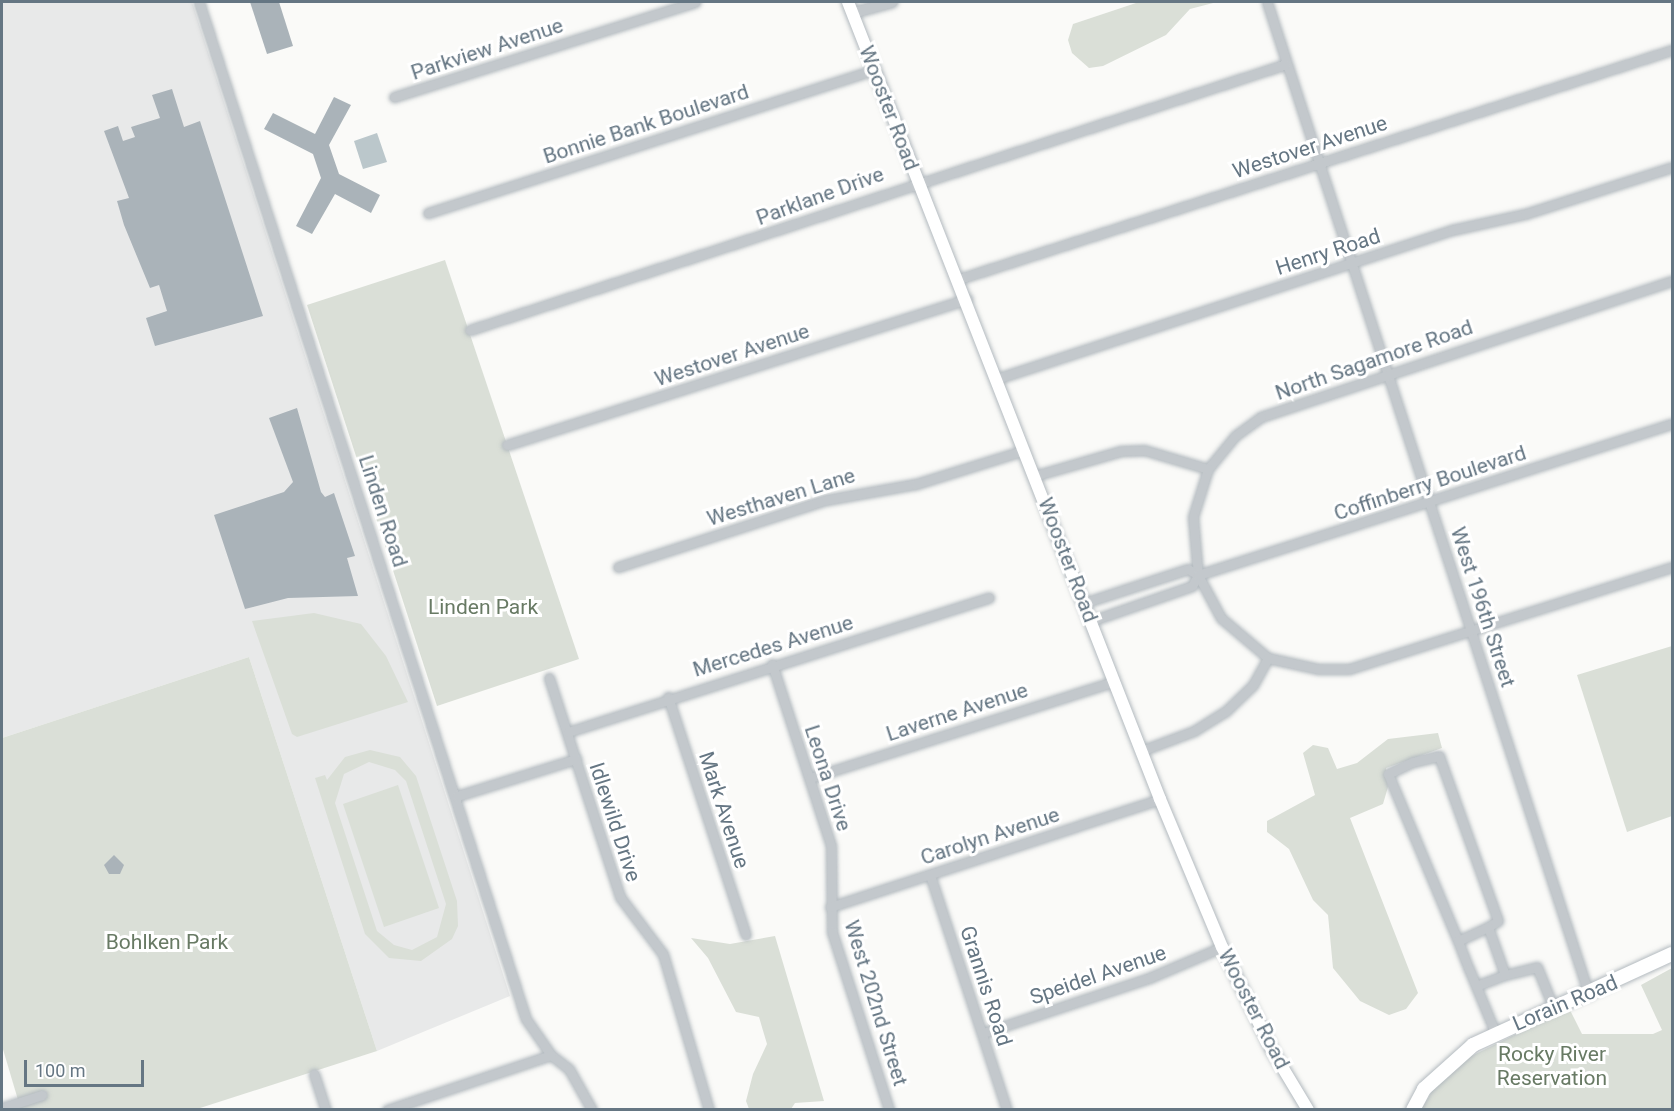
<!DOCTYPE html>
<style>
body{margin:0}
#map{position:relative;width:1674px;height:1111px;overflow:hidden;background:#fafaf8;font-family:Roboto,sans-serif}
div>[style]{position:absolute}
.built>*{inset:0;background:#e8e9e9}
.green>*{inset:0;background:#dadfd7}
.water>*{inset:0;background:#bbc7cb}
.building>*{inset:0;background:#aab3b9}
.roads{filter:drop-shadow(0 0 2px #b3babf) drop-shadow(0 0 2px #b3babf)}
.minor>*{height:9px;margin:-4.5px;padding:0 4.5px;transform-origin:4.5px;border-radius:4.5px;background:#c3c8cc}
.tertiary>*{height:10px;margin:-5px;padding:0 5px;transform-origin:5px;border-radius:5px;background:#c3c8cc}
.secondary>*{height:12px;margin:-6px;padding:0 6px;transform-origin:6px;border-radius:6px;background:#fff}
.primary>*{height:14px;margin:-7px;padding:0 7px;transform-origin:7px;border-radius:7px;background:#fff}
span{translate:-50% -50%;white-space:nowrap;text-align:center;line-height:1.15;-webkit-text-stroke:6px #fff;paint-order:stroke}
.street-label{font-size:21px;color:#657683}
.park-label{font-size:21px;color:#687a64}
.frame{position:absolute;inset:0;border:3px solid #657683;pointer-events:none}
.scale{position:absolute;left:24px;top:1060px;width:120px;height:27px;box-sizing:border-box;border:3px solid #657683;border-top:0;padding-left:8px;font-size:18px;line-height:21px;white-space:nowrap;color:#657683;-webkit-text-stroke:4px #fff;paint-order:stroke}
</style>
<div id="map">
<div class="built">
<div style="clip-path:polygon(2px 2px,192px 2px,510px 996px,377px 1051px,249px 657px,2px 738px)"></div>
</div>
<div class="green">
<div style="clip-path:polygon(1139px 2px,1217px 2px,1190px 9px,1166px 35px,1103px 66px,1089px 68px,1072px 53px,1068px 40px,1073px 24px)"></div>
<div style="clip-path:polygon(445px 260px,579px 659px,437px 706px,307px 305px)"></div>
<div style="clip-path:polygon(314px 613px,361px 624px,386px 656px,408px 702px,297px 737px,292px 734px,252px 621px)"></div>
<div style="clip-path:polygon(1672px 646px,1672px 816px,1627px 832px,1577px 675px)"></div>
<div style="clip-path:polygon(249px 657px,377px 1051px,197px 1109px,21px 1110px,2px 1046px,2px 738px)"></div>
<div style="clip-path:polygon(1438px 733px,1442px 748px,1386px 768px,1388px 787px,1383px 804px,1350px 818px,1418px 993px,1406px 1009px,1389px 1015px,1360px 1001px,1333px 968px,1328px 915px,1313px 900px,1289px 849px,1267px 832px,1267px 821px,1315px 795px,1303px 753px,1313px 745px,1328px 748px,1337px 769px,1357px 763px,1388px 739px)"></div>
<div style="clip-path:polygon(evenodd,370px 750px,400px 757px,416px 776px,457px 901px,458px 926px,452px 939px,421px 961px,389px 958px,365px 934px,315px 778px,325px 775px,327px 780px,345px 757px,370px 750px,369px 762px,395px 770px,406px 781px,446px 904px,437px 937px,412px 950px,394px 945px,377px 931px,335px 803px,344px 774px,369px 762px)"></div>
<div style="clip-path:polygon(398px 785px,439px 908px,384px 927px,343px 804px)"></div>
<div style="clip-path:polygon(775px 936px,824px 1101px,795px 1103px,791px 1109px,749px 1109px,746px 1101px,753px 1074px,767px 1044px,759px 1017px,736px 1012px,708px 958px,691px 938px,730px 944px)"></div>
<div style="clip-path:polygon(1672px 968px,1672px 1109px,1421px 1110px,1445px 1069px,1569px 1008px,1582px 1034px,1653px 1034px,1662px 1030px,1641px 985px)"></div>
</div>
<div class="water">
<div style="clip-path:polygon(377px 133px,387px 162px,363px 169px,354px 141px)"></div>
</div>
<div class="building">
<div style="clip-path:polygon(250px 2px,279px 2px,293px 46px,267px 54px)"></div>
<div style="clip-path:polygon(172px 89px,184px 127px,200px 121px,263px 316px,155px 346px,146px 318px,167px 311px,159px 285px,150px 288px,124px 225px,117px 201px,129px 198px,104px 131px,118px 126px,123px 141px,135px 137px,131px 127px,160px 118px,152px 95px)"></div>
<div style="clip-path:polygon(334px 97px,351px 105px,329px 145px,339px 174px,380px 195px,371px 213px,335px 194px,312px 234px,296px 226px,321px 178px,313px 154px,264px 129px,273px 113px,315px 134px)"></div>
<div style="clip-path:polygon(297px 408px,321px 492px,325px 497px,334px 493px,355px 556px,347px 558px,358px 596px,288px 598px,245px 609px,214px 515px,284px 492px,293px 482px,269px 418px)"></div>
<div style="clip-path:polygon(114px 855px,124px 865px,120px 874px,109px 874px,104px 865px)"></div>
</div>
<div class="roads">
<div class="minor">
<div style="left:199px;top:2px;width:1068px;rotate:72.18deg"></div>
<div style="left:526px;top:1019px;width:44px;rotate:55.2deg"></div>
<div style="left:551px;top:1055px;width:23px;rotate:38deg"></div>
<div style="left:569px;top:1069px;width:47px;rotate:60.7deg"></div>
<div style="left:1267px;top:2px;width:1044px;rotate:72.03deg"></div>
<div style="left:394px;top:97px;width:316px;rotate:-17.5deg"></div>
<div style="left:428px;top:213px;width:468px;rotate:-17.8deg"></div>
<div style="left:959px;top:279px;width:749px;rotate:-17.81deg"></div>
<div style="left:1672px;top:281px;width:433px;rotate:161.7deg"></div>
<div style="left:1261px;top:417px;width:32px;rotate:144deg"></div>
<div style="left:1235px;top:436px;width:43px;rotate:129.3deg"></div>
<div style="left:1208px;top:469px;width:50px;rotate:107.4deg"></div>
<div style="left:1193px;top:517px;width:58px;rotate:85.1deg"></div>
<div style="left:1198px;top:575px;width:49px;rotate:61.9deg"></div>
<div style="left:1221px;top:618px;width:62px;rotate:40.4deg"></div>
<div style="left:1268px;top:658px;width:51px;rotate:12.4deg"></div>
<div style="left:1318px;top:669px;width:31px"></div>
<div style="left:1349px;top:669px;width:339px;rotate:-17.5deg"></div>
<div style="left:470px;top:330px;width:858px;rotate:-18.05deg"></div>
<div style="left:996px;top:379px;width:480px;rotate:-18.1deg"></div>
<div style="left:1452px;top:230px;width:75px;rotate:-12.4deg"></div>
<div style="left:1525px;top:214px;width:154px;rotate:-17.7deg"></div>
<div style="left:507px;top:445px;width:483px;rotate:-17.6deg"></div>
<div style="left:1034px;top:476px;width:91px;rotate:-16deg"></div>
<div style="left:1121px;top:451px;width:23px;rotate:-2deg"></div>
<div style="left:1144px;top:450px;width:67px;rotate:16.5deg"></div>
<div style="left:618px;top:567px;width:219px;rotate:-17.9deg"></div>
<div style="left:826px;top:500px;width:91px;rotate:-10.1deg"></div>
<div style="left:916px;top:484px;width:114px;rotate:-17.3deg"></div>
<div style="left:1084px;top:603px;width:109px;rotate:-18.1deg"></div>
<div style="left:1188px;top:569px;width:12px;rotate:31deg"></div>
<div style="left:1091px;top:621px;width:107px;rotate:-19.1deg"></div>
<div style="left:1192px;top:586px;width:13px;rotate:-61deg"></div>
<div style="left:1198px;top:575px;width:497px;rotate:-17.7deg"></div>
<div style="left:772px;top:664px;width:191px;rotate:72deg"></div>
<div style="left:831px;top:846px;width:86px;rotate:89.3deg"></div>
<div style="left:832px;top:932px;width:187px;rotate:72.2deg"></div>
<div style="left:549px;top:678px;width:230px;rotate:72deg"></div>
<div style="left:620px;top:897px;width:71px;rotate:53deg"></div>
<div style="left:663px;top:954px;width:163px;rotate:73.6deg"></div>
<div style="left:668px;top:697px;width:250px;rotate:71.9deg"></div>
<div style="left:568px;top:732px;width:442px;rotate:-17.7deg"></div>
<div style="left:1141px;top:751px;width:57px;rotate:-20.7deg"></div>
<div style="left:1194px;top:731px;width:36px;rotate:-32deg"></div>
<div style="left:1225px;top:712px;width:39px;rotate:-44deg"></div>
<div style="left:1253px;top:685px;width:31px;rotate:-61deg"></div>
<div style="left:810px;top:778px;width:320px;rotate:-17.6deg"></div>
<div style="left:457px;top:796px;width:125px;rotate:-17.3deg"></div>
<div style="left:930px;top:875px;width:247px;rotate:71.9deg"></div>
<div style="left:830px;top:907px;width:347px;rotate:-18.1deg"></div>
<div style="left:1458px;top:941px;width:181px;rotate:-112.7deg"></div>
<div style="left:1388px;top:774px;width:28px;rotate:-26deg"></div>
<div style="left:1413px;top:762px;width:27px;rotate:-13deg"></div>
<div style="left:1439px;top:756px;width:175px;rotate:70.3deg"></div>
<div style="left:1498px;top:921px;width:12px;rotate:149deg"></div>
<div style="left:1505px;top:975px;width:33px;rotate:-14deg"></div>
<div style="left:1537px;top:967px;width:45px;rotate:68deg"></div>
<div style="left:1476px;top:986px;width:31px;rotate:-21deg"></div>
<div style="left:1505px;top:975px;width:51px;rotate:-109.5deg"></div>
<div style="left:1488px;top:927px;width:33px;rotate:155deg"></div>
<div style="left:1458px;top:941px;width:30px;rotate:69deg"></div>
<div style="left:1469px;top:969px;width:68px;rotate:67.6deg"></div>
<div style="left:983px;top:1033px;width:175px;rotate:-18.3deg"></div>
<div style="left:1149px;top:978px;width:79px;rotate:-23deg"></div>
<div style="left:314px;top:1074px;width:38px;rotate:72deg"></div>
<div style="left:2px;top:1108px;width:42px;rotate:-18deg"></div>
<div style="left:387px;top:1110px;width:173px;rotate:-18.5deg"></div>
</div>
<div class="tertiary">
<div style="left:853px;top:13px;width:41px;rotate:-15.4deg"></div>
</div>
<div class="secondary">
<div style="left:848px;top:2px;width:856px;rotate:68.62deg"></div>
<div style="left:1160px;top:799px;width:160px;rotate:67.3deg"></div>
<div style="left:1222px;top:947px;width:114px;rotate:64.1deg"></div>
<div style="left:1272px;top:1050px;width:70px;rotate:59deg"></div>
</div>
<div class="primary">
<div style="left:1413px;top:1110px;width:24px;rotate:-62deg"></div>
<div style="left:1424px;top:1089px;width:66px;rotate:-41.9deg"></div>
<div style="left:1473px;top:1045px;width:219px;rotate:-24.6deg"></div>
</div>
</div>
<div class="street-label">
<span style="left:487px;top:49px;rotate:-18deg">Parkview Avenue</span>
<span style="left:889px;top:108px;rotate:69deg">Wooster Road</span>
<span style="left:646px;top:124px;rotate:-18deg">Bonnie Bank Boulevard</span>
<span style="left:1310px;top:147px;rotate:-18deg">Westover Avenue</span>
<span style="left:820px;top:196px;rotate:-20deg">Parklane Drive</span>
<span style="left:1328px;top:252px;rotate:-18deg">Henry Road</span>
<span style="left:732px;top:355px;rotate:-18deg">Westover Avenue</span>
<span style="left:1374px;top:360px;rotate:-19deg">North Sagamore Road</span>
<span style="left:1430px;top:483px;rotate:-18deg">Coffinberry Boulevard</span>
<span style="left:781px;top:497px;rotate:-17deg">Westhaven Lane</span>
<span style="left:383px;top:511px;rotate:72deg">Linden Road</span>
<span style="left:1068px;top:560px;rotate:69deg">Wooster Road</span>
<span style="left:1483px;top:607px;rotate:72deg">West 196th Street</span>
<span style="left:773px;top:646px;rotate:-17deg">Mercedes Avenue</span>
<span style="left:957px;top:712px;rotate:-18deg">Laverne Avenue</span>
<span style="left:828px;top:778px;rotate:72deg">Leona Drive</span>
<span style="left:724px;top:810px;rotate:72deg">Mark Avenue</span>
<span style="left:615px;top:822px;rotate:72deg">Idlewild Drive</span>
<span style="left:990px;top:836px;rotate:-18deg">Carolyn Avenue</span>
<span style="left:1098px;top:975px;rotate:-19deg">Speidel Avenue</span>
<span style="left:986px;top:986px;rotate:72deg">Grannis Road</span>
<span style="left:876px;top:1003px;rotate:73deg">West 202nd Street</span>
<span style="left:1565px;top:1003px;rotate:-23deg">Lorain Road</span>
<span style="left:1254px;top:1009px;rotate:63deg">Wooster Road</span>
</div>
<div class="park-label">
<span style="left:483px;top:607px">Linden Park</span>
<span style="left:167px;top:942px">Bohlken Park</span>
<span style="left:1552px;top:1066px">Rocky River<br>Reservation</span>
</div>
<div class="frame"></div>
<div class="scale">100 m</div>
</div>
